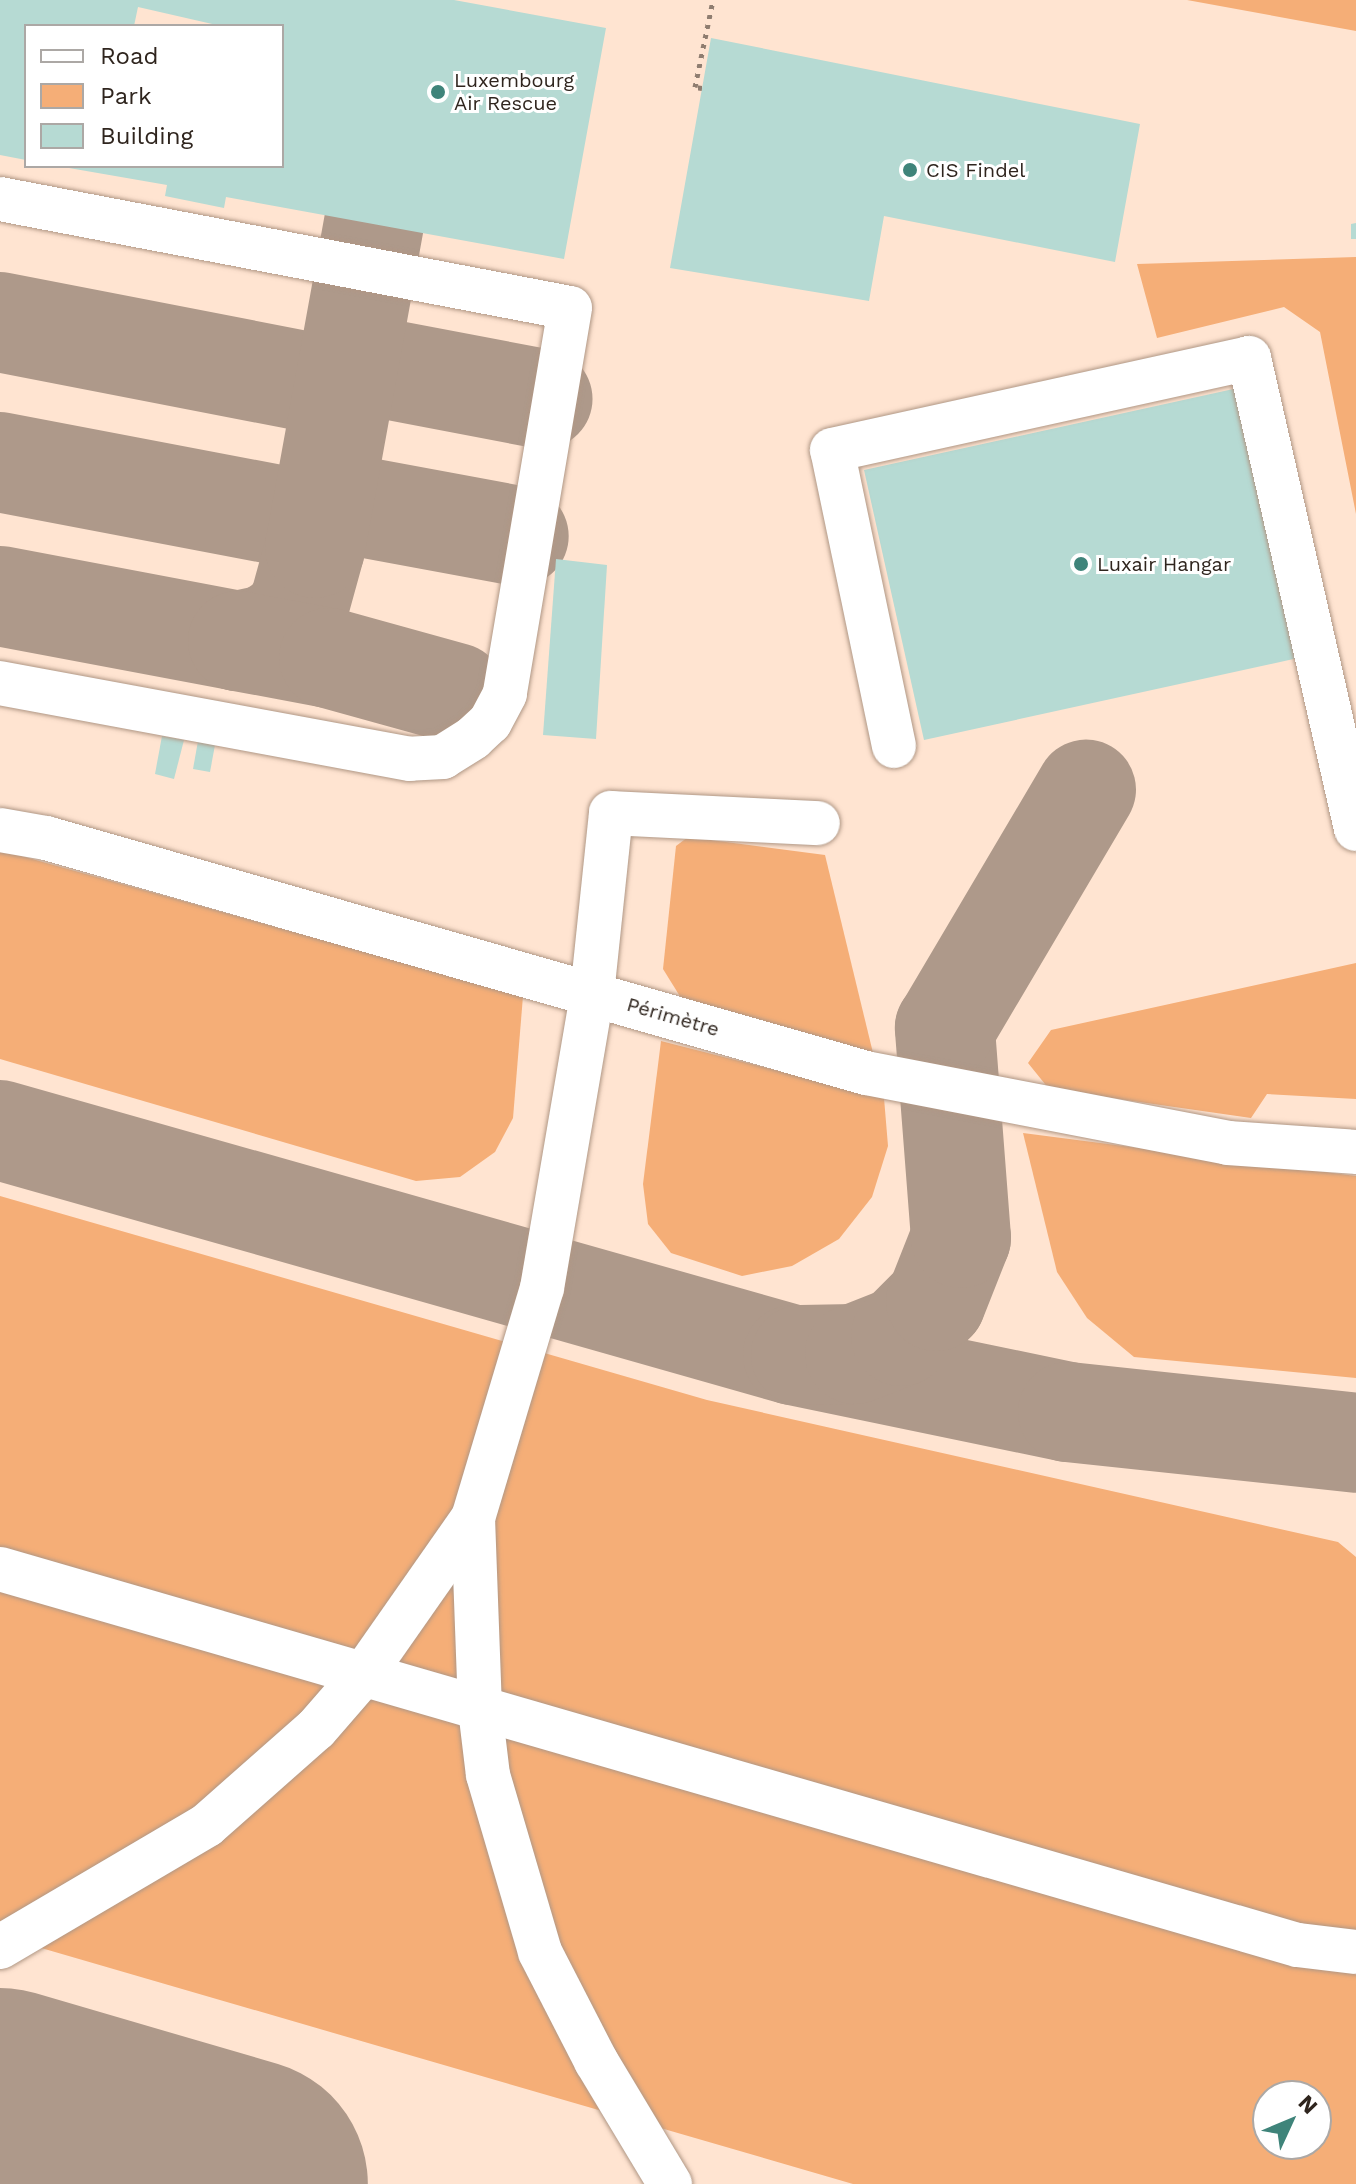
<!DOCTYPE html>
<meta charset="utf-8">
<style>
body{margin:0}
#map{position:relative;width:1356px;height:2184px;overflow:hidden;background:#ffe4d1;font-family:"Work Sans",sans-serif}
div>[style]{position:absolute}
.green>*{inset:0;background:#f5ae77}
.taxiway>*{height:100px;margin:-50px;padding:0 50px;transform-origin:50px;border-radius:50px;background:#ae998a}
.runway>*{height:250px;margin:-125px;padding:0 125px;transform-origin:125px;border-radius:125px;background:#ae998a}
.building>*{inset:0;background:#b6dad3}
.path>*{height:5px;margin-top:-2.5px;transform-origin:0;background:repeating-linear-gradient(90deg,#8f7d70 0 4px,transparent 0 10px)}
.roads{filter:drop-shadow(0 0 2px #b09785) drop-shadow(0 0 2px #b09785)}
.minor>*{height:44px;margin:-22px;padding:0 22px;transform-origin:22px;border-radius:22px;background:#fff}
.dots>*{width:22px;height:22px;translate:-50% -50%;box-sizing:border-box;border:4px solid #fff;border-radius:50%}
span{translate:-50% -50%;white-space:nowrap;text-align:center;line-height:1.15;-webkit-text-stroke:6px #fff;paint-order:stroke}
.poi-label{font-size:20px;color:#2f251e}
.left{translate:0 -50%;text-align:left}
.street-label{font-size:20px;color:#2f251e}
.legend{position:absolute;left:24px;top:24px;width:260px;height:144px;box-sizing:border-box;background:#fff;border:2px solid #aca8a5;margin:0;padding:10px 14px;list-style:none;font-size:24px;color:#2f251e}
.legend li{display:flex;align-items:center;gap:16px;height:40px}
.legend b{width:40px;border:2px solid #aca8a5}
.north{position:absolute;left:1252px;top:2080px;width:80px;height:80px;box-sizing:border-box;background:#fff;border:2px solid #aca8a5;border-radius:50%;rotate:46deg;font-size:22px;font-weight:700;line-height:32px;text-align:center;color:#2f251e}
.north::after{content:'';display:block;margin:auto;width:28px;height:36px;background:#3f847a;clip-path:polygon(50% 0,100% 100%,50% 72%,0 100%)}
</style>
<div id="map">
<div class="green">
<div style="clip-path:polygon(1187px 0,1356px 0,1356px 31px)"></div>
<div style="clip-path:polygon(1356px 257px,1356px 514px,1320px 332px,1284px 307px,1157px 338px,1137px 264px)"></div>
<div style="clip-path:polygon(688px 837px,825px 855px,873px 1053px,681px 998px,663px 969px,676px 846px)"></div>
<div style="clip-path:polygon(0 850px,523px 996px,513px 1118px,495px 1152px,460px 1177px,416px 1181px,0 1059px)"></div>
<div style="clip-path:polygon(1356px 963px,1356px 1099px,1267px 1094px,1251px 1118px,1049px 1089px,1028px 1063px,1051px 1030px)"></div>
<div style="clip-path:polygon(661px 1041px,884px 1098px,888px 1146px,872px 1197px,839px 1239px,792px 1266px,742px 1276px,671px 1253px,648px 1224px,643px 1184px)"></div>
<div style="clip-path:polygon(1023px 1133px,1356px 1176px,1356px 1378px,1134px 1357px,1087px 1318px,1057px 1272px)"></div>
<div style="clip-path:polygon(evenodd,0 1196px,707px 1400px,1338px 1542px,1356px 1557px,1356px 2184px,853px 2184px,0 1936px,0 1196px,1268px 2096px,1316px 2096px,1316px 2144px,1268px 2144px,1268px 2096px)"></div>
</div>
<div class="taxiway">
<div style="left:0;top:322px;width:350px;rotate:11deg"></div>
<div style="left:349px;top:362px;width:197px;rotate:10.8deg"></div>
<div style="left:0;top:462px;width:325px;rotate:10.8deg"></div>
<div style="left:324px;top:500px;width:198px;rotate:10.5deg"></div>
<div style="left:0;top:596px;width:242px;rotate:10.7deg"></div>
<div style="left:238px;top:641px;width:30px;rotate:-12deg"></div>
<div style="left:267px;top:635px;width:24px;rotate:-33deg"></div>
<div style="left:287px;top:622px;width:20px;rotate:-53deg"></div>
<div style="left:299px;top:606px;width:60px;rotate:-74.6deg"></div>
<div style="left:315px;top:548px;width:329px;rotate:-79.7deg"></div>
<div style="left:238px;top:641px;width:93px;rotate:10.6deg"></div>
<div style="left:329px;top:658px;width:131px;rotate:15.5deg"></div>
<div style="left:0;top:1130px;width:824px;rotate:15.84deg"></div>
<div style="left:793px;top:1355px;width:281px;rotate:11.7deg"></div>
<div style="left:1068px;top:1412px;width:290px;rotate:6.1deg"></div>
<div style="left:801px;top:1355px;width:54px;rotate:-1.1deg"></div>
<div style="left:855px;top:1354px;width:49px;rotate:-21.4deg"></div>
<div style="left:901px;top:1336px;width:49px;rotate:-45deg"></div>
<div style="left:936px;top:1301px;width:68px;rotate:-68.4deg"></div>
<div style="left:961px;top:1238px;width:211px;rotate:-94.4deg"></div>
<div style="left:945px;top:1028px;width:277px;rotate:-59.4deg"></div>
</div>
<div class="runway">
<div style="left:0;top:2113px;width:253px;rotate:16.3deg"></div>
</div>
<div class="building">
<div style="clip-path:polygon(0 0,454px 0,606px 28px,564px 259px,226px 197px,224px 208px,165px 196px,167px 185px,69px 168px,282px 166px,282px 26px,221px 26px,138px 7px,134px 26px,26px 26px,26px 160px,0 155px)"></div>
<div style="clip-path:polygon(711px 38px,1140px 124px,1115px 262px,884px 216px,869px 301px,670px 268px)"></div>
<div style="clip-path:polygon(1356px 223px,1356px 239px,1351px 239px,1351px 224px)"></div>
<div style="clip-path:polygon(1238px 388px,1298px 658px,924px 740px,864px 470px)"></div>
<div style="clip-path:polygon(556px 559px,607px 565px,596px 739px,543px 735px)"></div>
<div style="clip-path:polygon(162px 736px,184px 740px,174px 779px,155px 774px)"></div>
<div style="clip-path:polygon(198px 741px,215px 745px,210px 772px,193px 769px)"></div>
</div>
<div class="path">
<div style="left:702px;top:88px;width:7px;rotate:-172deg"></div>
<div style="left:695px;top:87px;width:89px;rotate:-78.3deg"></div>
</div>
<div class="roads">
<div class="minor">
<div style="left:0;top:199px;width:580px;rotate:10.83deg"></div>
<div style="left:570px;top:308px;width:391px;rotate:99.6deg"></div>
<div style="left:505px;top:694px;width:32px;rotate:118deg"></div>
<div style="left:490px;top:722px;width:23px;rotate:137deg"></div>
<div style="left:473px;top:738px;width:36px;rotate:148deg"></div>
<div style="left:443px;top:757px;width:33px;rotate:177deg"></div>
<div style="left:410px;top:759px;width:417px;rotate:-169.5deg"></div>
<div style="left:894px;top:746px;width:302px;rotate:-101.8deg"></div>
<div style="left:832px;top:450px;width:427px;rotate:-12.4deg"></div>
<div style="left:1249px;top:358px;width:483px;rotate:77.2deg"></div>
<div style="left:0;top:830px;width:47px;rotate:9.9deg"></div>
<div style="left:46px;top:838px;width:853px;rotate:15.99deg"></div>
<div style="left:866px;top:1073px;width:369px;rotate:10.9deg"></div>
<div style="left:1228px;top:1143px;width:128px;rotate:4deg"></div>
<div style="left:473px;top:1518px;width:191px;rotate:87.9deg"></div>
<div style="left:480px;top:1709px;width:66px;rotate:83.1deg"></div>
<div style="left:488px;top:1775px;width:184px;rotate:73.6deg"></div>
<div style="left:540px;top:1952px;width:123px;rotate:62.8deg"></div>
<div style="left:596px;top:2061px;width:144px;rotate:59deg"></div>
<div style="left:0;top:1569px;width:1351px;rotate:16.16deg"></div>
<div style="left:1298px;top:1945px;width:58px;rotate:6.9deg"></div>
<div style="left:0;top:1947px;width:240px;rotate:-30.5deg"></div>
<div style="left:207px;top:1825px;width:145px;rotate:-41.4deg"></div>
<div style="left:316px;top:1729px;width:72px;rotate:-49deg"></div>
<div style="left:363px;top:1675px;width:192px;rotate:-55deg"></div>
<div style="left:473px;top:1518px;width:240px;rotate:-73.3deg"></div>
<div style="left:542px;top:1288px;width:298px;rotate:-80.3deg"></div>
<div style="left:592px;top:994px;width:182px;rotate:-84deg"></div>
<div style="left:611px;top:813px;width:207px;rotate:2.8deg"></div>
</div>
</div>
<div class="dots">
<div style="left:438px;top:92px;background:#3f847a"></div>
<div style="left:910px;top:170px;background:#3f847a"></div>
<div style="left:1081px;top:564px;background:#3f847a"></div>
</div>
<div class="poi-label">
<span class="left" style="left:454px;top:92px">Luxembourg<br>Air Rescue</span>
<span class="left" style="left:926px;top:170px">CIS Findel</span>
<span class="left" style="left:1097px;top:564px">Luxair Hangar</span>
</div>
<div class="street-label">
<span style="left:673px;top:1017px;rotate:16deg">Périmètre</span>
</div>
<ul class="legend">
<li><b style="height:10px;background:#fff"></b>Road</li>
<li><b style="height:22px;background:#f5ae77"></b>Park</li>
<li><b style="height:22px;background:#b6dad3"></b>Building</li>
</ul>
<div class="north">N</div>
</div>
